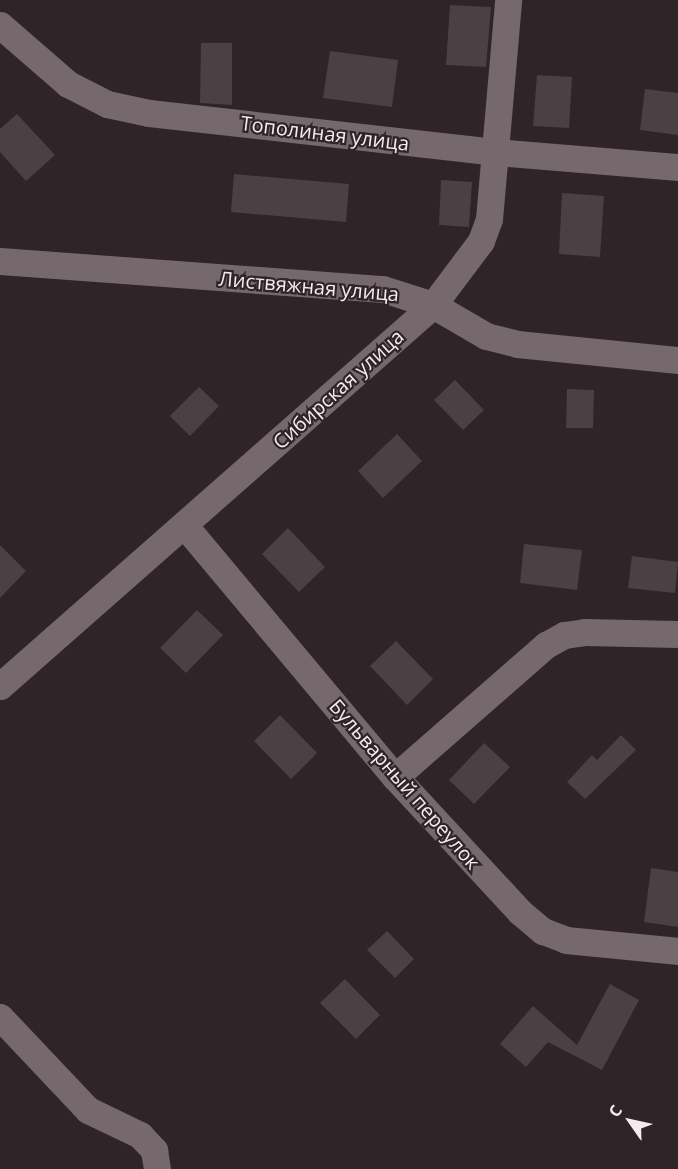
<!DOCTYPE html>
<meta charset="utf-8">
<style>
body{margin:0}
#map{position:relative;width:678px;height:1169px;overflow:hidden;background:#2f2428;font-family:"Open Sans",sans-serif}
div>[style]{position:absolute}
.building>*{inset:0;background:#4b4044}
.minor>*{height:27px;margin:-13.5px;padding:0 13.5px;transform-origin:13.5px;border-radius:13.5px;background:#75696d}
span{translate:-50% -50%;white-space:nowrap;text-align:center;line-height:1.15;-webkit-text-stroke:4.5px #2f2428;paint-order:stroke}
.street-label{font-size:20px;color:#f3ecef}
.north{position:absolute;left:600px;top:1091px;width:60px;height:60px;-webkit-text-stroke:4px #2f2428;paint-order:stroke;rotate:304deg;font-size:16px;font-weight:700;line-height:24px;text-align:center;color:#f3ecef}
.north::after{content:'';display:block;margin:auto;width:21px;height:27px;background:#f3ecef;clip-path:polygon(50% 0,100% 100%,50% 72%,0 100%)}
</style>
<div id="map">
<div class="building">
<div style="clip-path:polygon(450px 5px,491px 7px,486px 67px,446px 65px)"></div>
<div style="clip-path:polygon(201px 43px,232px 43px,232px 105px,200px 103px)"></div>
<div style="clip-path:polygon(330px 51px,398px 60px,392px 107px,323px 98px)"></div>
<div style="clip-path:polygon(537px 75px,572px 77px,569px 128px,533px 126px)"></div>
<div style="clip-path:polygon(645px 89px,678px 93px,678px 135px,640px 130px)"></div>
<div style="clip-path:polygon(17px 114px,55px 155px,26px 181px,0 152px,0 129px)"></div>
<div style="clip-path:polygon(234px 174px,349px 184px,346px 222px,231px 212px)"></div>
<div style="clip-path:polygon(441px 180px,472px 182px,469px 227px,439px 225px)"></div>
<div style="clip-path:polygon(562px 193px,604px 196px,600px 257px,559px 254px)"></div>
<div style="clip-path:polygon(455px 380px,484px 410px,463px 430px,434px 400px)"></div>
<div style="clip-path:polygon(199px 387px,219px 406px,190px 436px,170px 416px)"></div>
<div style="clip-path:polygon(567px 389px,594px 390px,593px 428px,566px 428px)"></div>
<div style="clip-path:polygon(397px 434px,422px 461px,383px 498px,358px 471px)"></div>
<div style="clip-path:polygon(288px 528px,325px 567px,299px 592px,262px 554px)"></div>
<div style="clip-path:polygon(524px 544px,582px 550px,577px 590px,520px 583px)"></div>
<div style="clip-path:polygon(0 545px,26px 571px,0 598px)"></div>
<div style="clip-path:polygon(632px 556px,678px 562px,675px 593px,628px 588px)"></div>
<div style="clip-path:polygon(197px 610px,223px 635px,186px 673px,160px 648px)"></div>
<div style="clip-path:polygon(396px 641px,433px 679px,407px 705px,370px 666px)"></div>
<div style="clip-path:polygon(280px 715px,317px 753px,291px 779px,254px 741px)"></div>
<div style="clip-path:polygon(621px 735px,636px 750px,585px 799px,567px 782px,592px 755px,597px 760px)"></div>
<div style="clip-path:polygon(484px 743px,510px 767px,474px 804px,449px 780px)"></div>
<div style="clip-path:polygon(651px 868px,678px 872px,678px 927px,644px 922px)"></div>
<div style="clip-path:polygon(387px 931px,414px 959px,395px 978px,367px 950px)"></div>
<div style="clip-path:polygon(345px 979px,380px 1015px,356px 1039px,320px 1003px)"></div>
<div style="clip-path:polygon(610px 984px,639px 1000px,602px 1070px,548px 1042px,526px 1067px,500px 1044px,533px 1006px,577px 1045px)"></div>
</div>
<div class="minor">
<div style="left:0;top:25px;width:90px;rotate:40.9deg"></div>
<div style="left:68px;top:84px;width:44px;rotate:27.1deg"></div>
<div style="left:107px;top:104px;width:43px;rotate:12.1deg"></div>
<div style="left:149px;top:113px;width:348px;rotate:6.4deg"></div>
<div style="left:495px;top:152px;width:184px;rotate:4.7deg"></div>
<div style="left:0;top:261px;width:384px;rotate:4.2deg"></div>
<div style="left:383px;top:289px;width:52px;rotate:17.7deg"></div>
<div style="left:433px;top:305px;width:61px;rotate:30.3deg"></div>
<div style="left:486px;top:336px;width:32px;rotate:14deg"></div>
<div style="left:517px;top:344px;width:162px;rotate:5.7deg"></div>
<div style="left:185px;top:526px;width:327px;rotate:50.1deg"></div>
<div style="left:395px;top:777px;width:184px;rotate:47.2deg"></div>
<div style="left:520px;top:912px;width:30px;rotate:40deg"></div>
<div style="left:543px;top:931px;width:25px;rotate:21deg"></div>
<div style="left:566px;top:940px;width:113px;rotate:5.6deg"></div>
<div style="left:0;top:686px;width:577px;rotate:-41.34deg"></div>
<div style="left:433px;top:305px;width:80px;rotate:-53.1deg"></div>
<div style="left:481px;top:241px;width:23px;rotate:-70deg"></div>
<div style="left:489px;top:219px;width:220px;rotate:-85deg"></div>
<div style="left:395px;top:777px;width:201px;rotate:-41.2deg"></div>
<div style="left:546px;top:645px;width:21px;rotate:-29deg"></div>
<div style="left:564px;top:635px;width:21px;rotate:-8deg"></div>
<div style="left:585px;top:632px;width:93px;rotate:1.2deg"></div>
<div style="left:0;top:1017px;width:128px;rotate:46.6deg"></div>
<div style="left:88px;top:1110px;width:58px;rotate:25.7deg"></div>
<div style="left:140px;top:1135px;width:21px;rotate:47deg"></div>
<div style="left:154px;top:1150px;width:19px;rotate:81deg"></div>
</div>
<div class="street-label">
<span style="left:325px;top:133px;rotate:7deg">Тополиная улица</span>
<span style="left:309px;top:286px;rotate:5deg">Листвяжная улица</span>
<span style="left:338px;top:389px;rotate:-42deg">Сибирская улица</span>
<span style="left:405px;top:784px;rotate:49deg">Бульварный переулок</span>
</div>
<div class="north">С</div>
</div>
